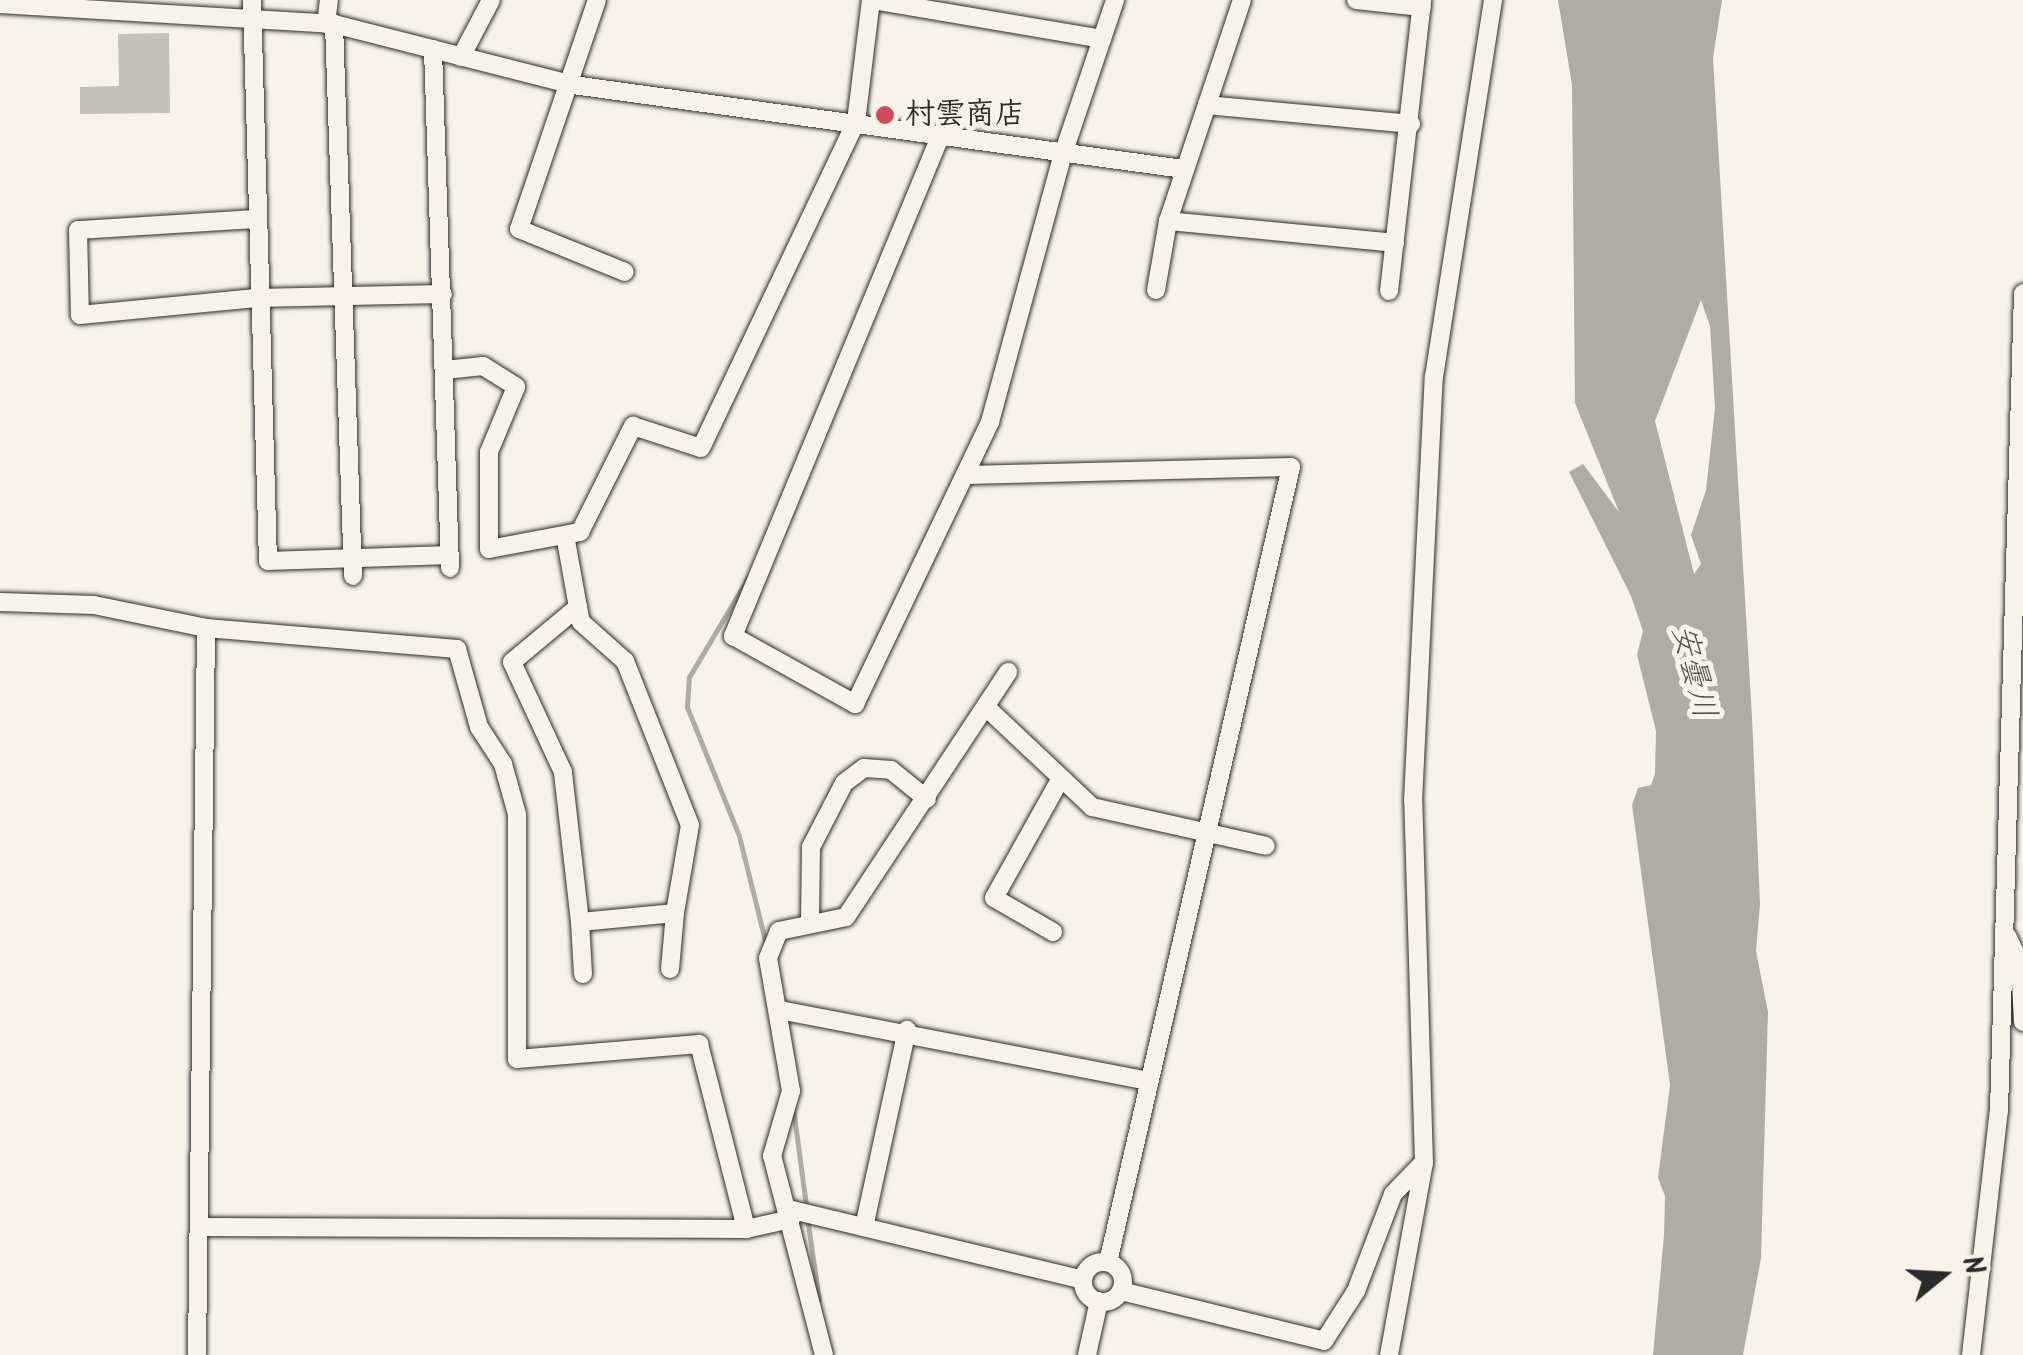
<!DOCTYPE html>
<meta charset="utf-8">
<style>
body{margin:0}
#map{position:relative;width:2023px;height:1355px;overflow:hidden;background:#f7f3e8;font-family:Kalam,"Klee One",sans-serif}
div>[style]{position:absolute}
.water>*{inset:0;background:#afaca4}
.stream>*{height:5px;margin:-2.5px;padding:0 2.5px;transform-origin:2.5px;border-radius:2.5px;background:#afaca4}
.building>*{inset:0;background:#c4c1b9}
.roads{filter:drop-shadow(0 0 2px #2b2b2b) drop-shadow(0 0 2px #2b2b2b)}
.minor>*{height:18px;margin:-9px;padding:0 9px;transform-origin:9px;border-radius:9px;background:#f7f3e8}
.minor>.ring{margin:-9px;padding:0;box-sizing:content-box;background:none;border:18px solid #f7f3e8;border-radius:50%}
.dots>*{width:28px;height:28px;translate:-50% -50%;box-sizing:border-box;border:5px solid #f7f3e8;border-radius:50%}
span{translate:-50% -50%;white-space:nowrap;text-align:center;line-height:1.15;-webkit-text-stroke:10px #f7f3e8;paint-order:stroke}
.poi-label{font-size:30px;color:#2b2b2b;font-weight:700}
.left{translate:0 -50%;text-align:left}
.water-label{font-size:32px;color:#53524f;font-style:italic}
.north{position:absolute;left:1893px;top:1225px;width:100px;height:100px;-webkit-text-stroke:8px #f7f3e8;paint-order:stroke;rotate:72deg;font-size:28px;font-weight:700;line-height:40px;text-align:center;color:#2b2b2b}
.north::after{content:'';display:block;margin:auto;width:35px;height:45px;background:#2b2b2b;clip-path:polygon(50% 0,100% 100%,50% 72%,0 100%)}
</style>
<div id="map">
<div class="water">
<div style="clip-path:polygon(evenodd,1558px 0,1722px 0,1713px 58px,1752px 717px,1760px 904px,1756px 951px,1768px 1012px,1761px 1258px,1743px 1355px,1653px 1355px,1664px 1235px,1665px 1196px,1658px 1178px,1670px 1085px,1632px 805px,1638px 788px,1651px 785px,1655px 774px,1656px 731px,1637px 655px,1643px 631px,1631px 596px,1569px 472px,1583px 464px,1619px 512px,1575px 403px,1572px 85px,1558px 0,1701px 300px,1710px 326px,1715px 408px,1706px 490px,1691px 535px,1701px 564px,1694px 574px,1655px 421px,1701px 300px)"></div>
</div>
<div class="stream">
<div style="left:749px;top:576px;width:117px;rotate:120.7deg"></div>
<div style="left:689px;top:677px;width:30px;rotate:94deg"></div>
<div style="left:687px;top:707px;width:139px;rotate:68deg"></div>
<div style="left:739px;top:836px;width:111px;rotate:76deg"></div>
<div style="left:793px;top:1108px;width:99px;rotate:82.4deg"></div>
<div style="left:807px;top:1217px;width:84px;rotate:81.8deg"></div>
</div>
<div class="building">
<div style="clip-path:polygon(169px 33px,170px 113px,80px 114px,80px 87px,119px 86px,118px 34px)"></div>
</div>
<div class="roads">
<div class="minor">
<div style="left:252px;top:0;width:561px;rotate:88.37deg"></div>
<div style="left:268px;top:561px;width:181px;rotate:-1.9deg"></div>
<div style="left:597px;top:0;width:242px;rotate:108.8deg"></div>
<div style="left:519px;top:229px;width:114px;rotate:22.1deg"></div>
<div style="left:872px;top:0;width:233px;rotate:9.6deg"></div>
<div style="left:1356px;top:0;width:66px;rotate:6.1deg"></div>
<div style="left:0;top:4px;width:335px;rotate:3.4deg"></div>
<div style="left:334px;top:24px;width:247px;rotate:14.3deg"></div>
<div style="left:573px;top:85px;width:616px;rotate:7.84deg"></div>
<div style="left:326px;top:24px;width:24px;rotate:-83deg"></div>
<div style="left:334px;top:24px;width:552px;rotate:88.03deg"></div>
<div style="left:433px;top:49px;width:519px;rotate:88.12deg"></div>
<div style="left:461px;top:57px;width:64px;rotate:-62.2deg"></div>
<div style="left:1207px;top:105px;width:205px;rotate:5.3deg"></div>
<div style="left:942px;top:132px;width:546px;rotate:112.52deg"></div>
<div style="left:733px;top:636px;width:140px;rotate:29.1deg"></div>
<div style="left:855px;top:704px;width:313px;rotate:-64.4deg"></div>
<div style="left:990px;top:422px;width:278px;rotate:-74.8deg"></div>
<div style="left:1063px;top:154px;width:163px;rotate:-71.3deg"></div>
<div style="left:254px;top:219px;width:176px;rotate:176.4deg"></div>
<div style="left:78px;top:230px;width:85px;rotate:88.7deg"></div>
<div style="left:80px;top:315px;width:177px;rotate:-5.5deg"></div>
<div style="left:256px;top:298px;width:187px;rotate:-1.2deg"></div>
<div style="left:1168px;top:221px;width:228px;rotate:5.5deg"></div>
<div style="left:1156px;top:290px;width:70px;rotate:-80.1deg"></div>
<div style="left:1168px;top:221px;width:233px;rotate:-71.5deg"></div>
<div style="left:1389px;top:291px;width:293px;rotate:-83.5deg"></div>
<div style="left:445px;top:370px;width:38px;rotate:-6deg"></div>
<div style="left:483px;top:366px;width:39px;rotate:32deg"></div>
<div style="left:516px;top:387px;width:70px;rotate:112.6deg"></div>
<div style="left:489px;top:452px;width:97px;rotate:90deg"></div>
<div style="left:489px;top:549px;width:93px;rotate:-10.6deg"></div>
<div style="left:580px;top:532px;width:119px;rotate:-63.4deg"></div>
<div style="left:633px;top:426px;width:71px;rotate:17.9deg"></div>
<div style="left:701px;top:448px;width:361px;rotate:-64.6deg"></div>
<div style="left:856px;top:122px;width:123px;rotate:-83deg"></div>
<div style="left:965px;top:475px;width:326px;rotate:-1.4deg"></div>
<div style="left:1291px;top:467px;width:816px;rotate:102.96deg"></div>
<div style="left:565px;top:535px;width:73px;rotate:79.8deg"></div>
<div style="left:578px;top:607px;width:15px;rotate:79deg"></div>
<div style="left:581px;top:622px;width:59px;rotate:41.6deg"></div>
<div style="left:625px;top:661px;width:176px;rotate:68.4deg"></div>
<div style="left:690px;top:825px;width:89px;rotate:99.7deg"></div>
<div style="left:675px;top:913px;width:95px;rotate:174.6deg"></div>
<div style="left:580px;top:922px;width:151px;rotate:-96.5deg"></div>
<div style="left:563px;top:772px;width:121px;rotate:-114.9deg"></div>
<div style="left:512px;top:662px;width:86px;rotate:-39.8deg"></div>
<div style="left:0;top:602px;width:94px;rotate:1.8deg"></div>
<div style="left:94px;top:605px;width:114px;rotate:11.6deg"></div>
<div style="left:206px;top:628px;width:252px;rotate:4.8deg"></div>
<div style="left:457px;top:649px;width:81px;rotate:74.2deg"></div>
<div style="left:479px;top:727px;width:44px;rotate:57deg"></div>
<div style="left:503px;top:764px;width:52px;rotate:74.4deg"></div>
<div style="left:517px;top:814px;width:245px;rotate:90deg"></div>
<div style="left:517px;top:1059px;width:183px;rotate:-4.7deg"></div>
<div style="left:699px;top:1044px;width:191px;rotate:75.7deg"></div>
<div style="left:986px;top:707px;width:146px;rotate:43.3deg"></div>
<div style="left:1092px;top:807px;width:178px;rotate:12.6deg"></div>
<div style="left:810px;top:920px;width:73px;rotate:-89.2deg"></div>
<div style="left:811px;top:847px;width:72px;rotate:-62.7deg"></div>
<div style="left:844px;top:783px;width:25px;rotate:-37deg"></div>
<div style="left:864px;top:768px;width:27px;rotate:4deg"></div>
<div style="left:891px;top:770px;width:46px;rotate:38.9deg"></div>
<div style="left:580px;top:922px;width:52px;rotate:86.7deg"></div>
<div style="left:1053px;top:932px;width:68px;rotate:-150deg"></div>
<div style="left:994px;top:898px;width:137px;rotate:-60.8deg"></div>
<div style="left:2007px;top:936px;width:30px;rotate:64deg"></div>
<div style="left:2020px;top:963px;width:59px;rotate:87.1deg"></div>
<div style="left:670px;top:969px;width:56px;rotate:-84.9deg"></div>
<div style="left:780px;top:1010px;width:375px;rotate:10.9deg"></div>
<div style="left:788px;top:1209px;width:303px;rotate:13.5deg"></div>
<div style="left:200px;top:1227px;width:546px;rotate:0.21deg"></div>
<div style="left:746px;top:1229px;width:46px;rotate:-12.5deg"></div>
<div style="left:864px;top:1227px;width:202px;rotate:-77.7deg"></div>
<div class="ring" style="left:1083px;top:1262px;width:22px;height:22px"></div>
<div style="left:1121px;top:1291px;width:209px;rotate:13.8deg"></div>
<div style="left:1324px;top:1341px;width:59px;rotate:-57.4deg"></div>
<div style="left:1356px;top:1291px;width:104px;rotate:-69.1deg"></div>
<div style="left:1393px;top:1194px;width:43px;rotate:-45.9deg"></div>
<div style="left:197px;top:1355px;width:727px;rotate:-89.29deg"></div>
<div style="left:824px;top:1355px;width:206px;rotate:-104.6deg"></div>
<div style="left:772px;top:1156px;width:68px;rotate:-73.7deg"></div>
<div style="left:791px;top:1091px;width:135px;rotate:-99.8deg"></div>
<div style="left:768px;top:958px;width:29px;rotate:-68deg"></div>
<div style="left:779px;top:931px;width:68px;rotate:-11.8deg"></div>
<div style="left:846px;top:917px;width:294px;rotate:-56.5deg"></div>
<div style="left:1087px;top:1355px;width:55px;rotate:-77.5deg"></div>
<div style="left:1389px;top:1355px;width:195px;rotate:-79.7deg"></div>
<div style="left:1424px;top:1163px;width:362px;rotate:-91.7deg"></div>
<div style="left:1413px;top:801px;width:425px;rotate:-87.2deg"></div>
<div style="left:1434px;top:377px;width:382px;rotate:-81.1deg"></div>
<div style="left:1971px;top:1355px;width:246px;rotate:-83.5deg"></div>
<div style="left:1999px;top:1111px;width:818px;rotate:-88.32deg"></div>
</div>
</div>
<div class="dots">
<div style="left:885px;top:115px;background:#d1495b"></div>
</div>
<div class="poi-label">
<span class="left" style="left:905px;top:115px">村雲商店</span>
</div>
<div class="water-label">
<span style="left:1692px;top:672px;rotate:76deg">安曇川</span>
</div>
<div class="north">N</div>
</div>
